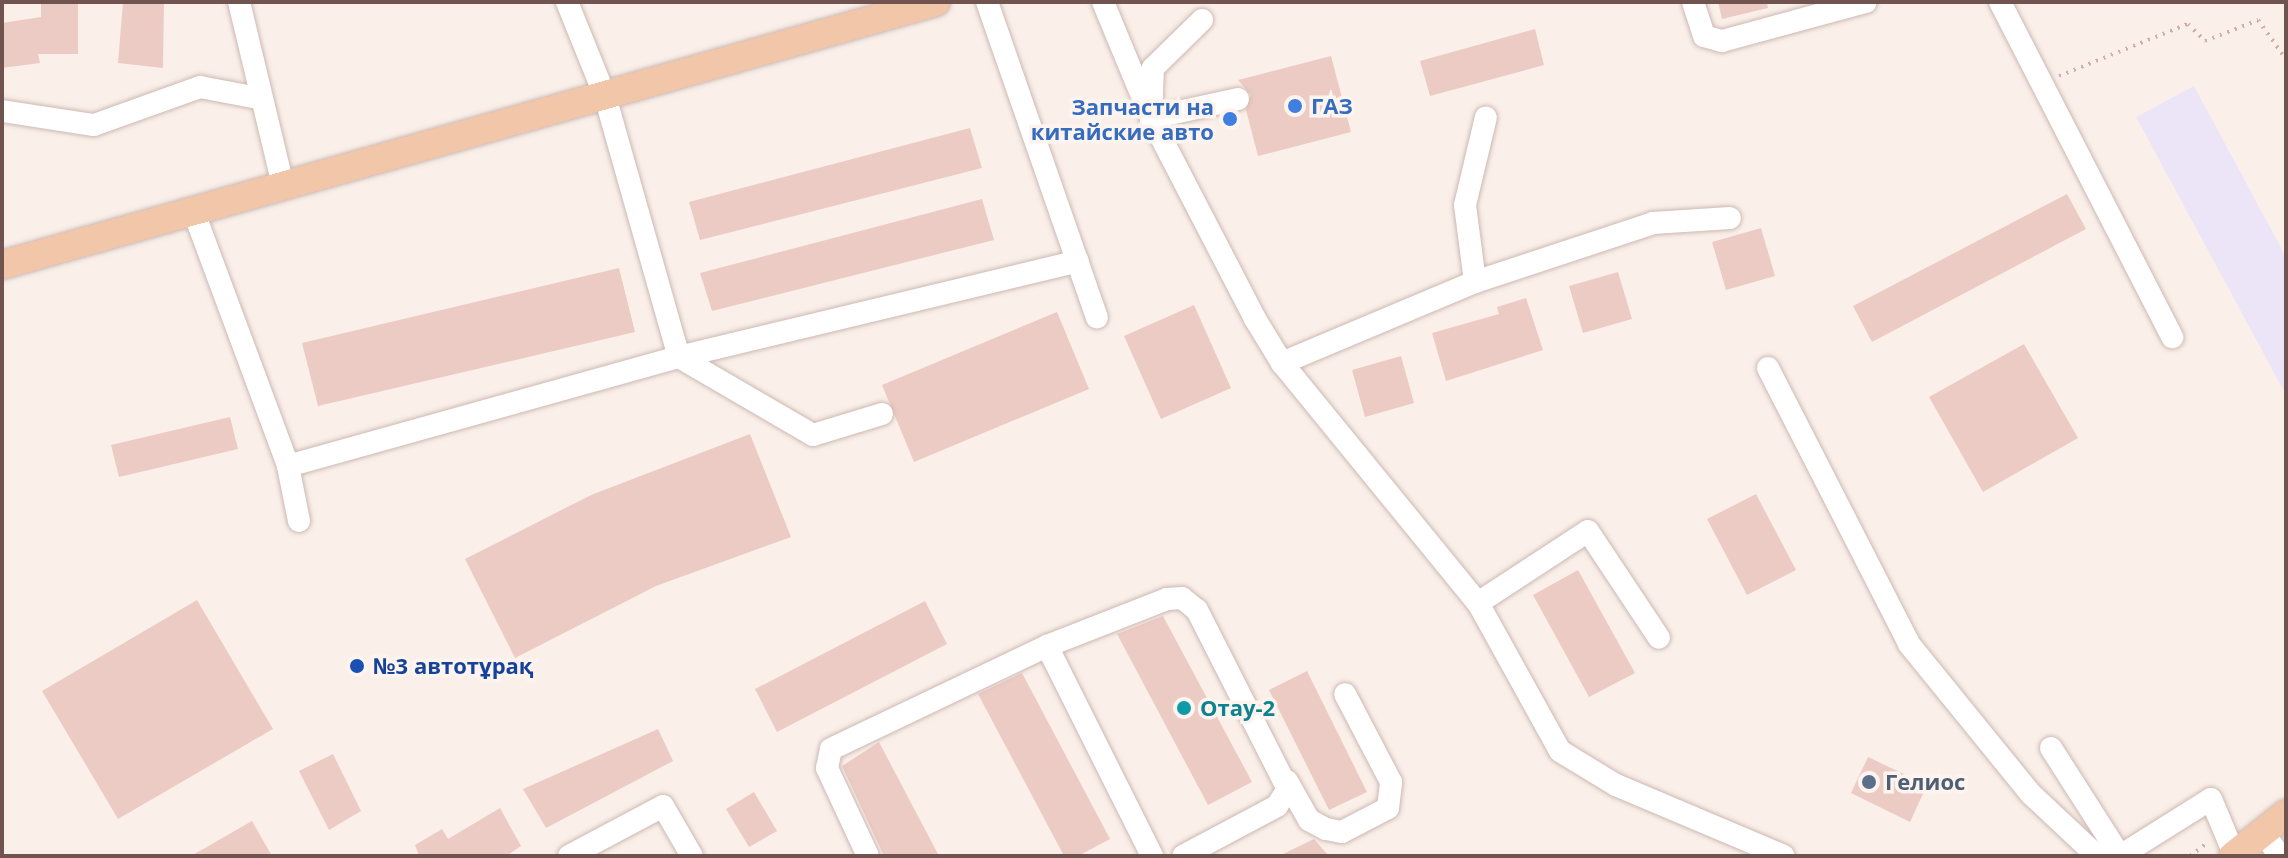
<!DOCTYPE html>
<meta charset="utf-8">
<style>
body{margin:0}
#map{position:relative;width:2288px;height:858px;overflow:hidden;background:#faf0e9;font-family:"Open Sans",sans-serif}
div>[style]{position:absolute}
.education>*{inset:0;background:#ece5f7}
.building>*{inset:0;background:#eccbc4}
.path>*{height:4px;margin-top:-2px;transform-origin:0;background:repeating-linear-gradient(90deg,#d1aea7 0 2px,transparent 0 8px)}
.roads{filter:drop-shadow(0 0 2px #cdb8b3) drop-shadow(0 0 2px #cdb8b3)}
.minor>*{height:22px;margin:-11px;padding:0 11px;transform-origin:11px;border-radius:11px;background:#fff}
.major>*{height:28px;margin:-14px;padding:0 14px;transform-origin:14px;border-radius:14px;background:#f1c6a9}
.dots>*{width:22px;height:22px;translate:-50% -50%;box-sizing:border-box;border:4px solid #fdf4ef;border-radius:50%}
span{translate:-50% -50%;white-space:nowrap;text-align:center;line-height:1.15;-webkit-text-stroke:7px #fdf4ef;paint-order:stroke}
.shop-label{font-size:22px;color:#366cbe;font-weight:700}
.right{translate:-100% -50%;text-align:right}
.left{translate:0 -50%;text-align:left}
.transit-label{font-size:22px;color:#164399;font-weight:700}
.culture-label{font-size:22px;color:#0d838f;font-weight:700}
.service-label{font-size:22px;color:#4e5e75;font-weight:700}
.frame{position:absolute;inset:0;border:4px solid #71544f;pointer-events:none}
</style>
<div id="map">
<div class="education">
<div style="clip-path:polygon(2194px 86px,2286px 257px,2286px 395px,2136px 117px)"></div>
</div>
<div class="building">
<div style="clip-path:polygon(41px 2px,78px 2px,78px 54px,38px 54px,40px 63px,2px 68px,2px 23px,41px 17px)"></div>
<div style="clip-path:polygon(123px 2px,164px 2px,163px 68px,118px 63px)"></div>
<div style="clip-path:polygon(1718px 2px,1767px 2px,1768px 8px,1722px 19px)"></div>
<div style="clip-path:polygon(1535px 29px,1544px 65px,1430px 96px,1420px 61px)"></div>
<div style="clip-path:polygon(1331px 56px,1351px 132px,1258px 156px,1246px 110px,1251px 95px,1238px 80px)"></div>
<div style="clip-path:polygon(970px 128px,982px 168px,700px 240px,689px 202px)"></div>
<div style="clip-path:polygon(2067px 194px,2086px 229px,1872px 342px,1853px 306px)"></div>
<div style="clip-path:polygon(982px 199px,994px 240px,712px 311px,700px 273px)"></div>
<div style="clip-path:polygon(1761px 228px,1775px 276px,1726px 290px,1712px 242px)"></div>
<div style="clip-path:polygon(619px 268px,635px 332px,318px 406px,302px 343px)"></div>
<div style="clip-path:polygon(1618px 272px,1632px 319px,1583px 333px,1569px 286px)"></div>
<div style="clip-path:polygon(1526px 298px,1543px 350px,1446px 381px,1432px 333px,1499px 314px,1497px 307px)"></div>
<div style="clip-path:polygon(1194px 305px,1231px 388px,1161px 419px,1124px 336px)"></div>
<div style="clip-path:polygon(1057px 312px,1089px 389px,914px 462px,882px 385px)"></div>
<div style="clip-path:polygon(2024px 344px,2078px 438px,1983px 492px,1929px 397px)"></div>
<div style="clip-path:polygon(1401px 356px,1414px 403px,1365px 417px,1352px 370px)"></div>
<div style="clip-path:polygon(230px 417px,238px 449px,119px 477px,111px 445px)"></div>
<div style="clip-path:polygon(750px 434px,791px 537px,656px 586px,515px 658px,465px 559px,591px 495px)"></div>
<div style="clip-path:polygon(1756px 494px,1796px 570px,1747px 595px,1707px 519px)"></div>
<div style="clip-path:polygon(1578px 570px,1635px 673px,1589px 697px,1533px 595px)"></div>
<div style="clip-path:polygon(197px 600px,273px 729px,118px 819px,42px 691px)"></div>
<div style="clip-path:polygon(925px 601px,947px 644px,777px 732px,755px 689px)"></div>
<div style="clip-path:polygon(1163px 616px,1252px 782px,1208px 805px,1117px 634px)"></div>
<div style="clip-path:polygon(1307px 671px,1367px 792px,1329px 810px,1269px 690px)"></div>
<div style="clip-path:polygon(1022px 673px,1110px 839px,1078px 856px,1064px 856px,978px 694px)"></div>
<div style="clip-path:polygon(658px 729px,673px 761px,546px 828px,523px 789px)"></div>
<div style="clip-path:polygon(879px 742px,939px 856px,884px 856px,842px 766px)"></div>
<div style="clip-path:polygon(333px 754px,361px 811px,329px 830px,299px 771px)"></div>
<div style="clip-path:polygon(1868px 757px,1927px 785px,1910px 822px,1851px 793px)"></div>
<div style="clip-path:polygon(754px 792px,777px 831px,749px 847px,726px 809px)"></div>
<div style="clip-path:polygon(500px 808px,521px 846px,506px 856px,419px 856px,415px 845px,442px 829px,448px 839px)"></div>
<div style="clip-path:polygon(252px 821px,272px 856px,191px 856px)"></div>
<div style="clip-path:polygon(1314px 839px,1329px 856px,1279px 856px)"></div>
</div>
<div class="path">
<div style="left:2059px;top:76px;width:139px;rotate:-22deg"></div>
<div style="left:2188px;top:24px;width:24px;rotate:45deg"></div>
<div style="left:2205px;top:41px;width:57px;rotate:-21.6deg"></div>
<div style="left:2258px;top:20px;width:48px;rotate:54.3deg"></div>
<div style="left:2190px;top:856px;width:21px;rotate:-37deg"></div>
</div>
<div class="roads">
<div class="minor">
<div style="left:239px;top:2px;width:188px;rotate:76.5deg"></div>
<div style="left:567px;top:2px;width:101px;rotate:68deg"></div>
<div style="left:605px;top:96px;width:271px;rotate:74.2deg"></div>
<div style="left:679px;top:357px;width:155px;rotate:30.2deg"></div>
<div style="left:813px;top:435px;width:72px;rotate:-16.9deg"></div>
<div style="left:987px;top:2px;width:334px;rotate:70.8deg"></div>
<div style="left:1103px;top:2px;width:126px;rotate:67.5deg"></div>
<div style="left:1151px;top:118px;width:226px;rotate:62.6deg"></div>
<div style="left:1255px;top:319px;width:52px;rotate:58.5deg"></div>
<div style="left:1282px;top:363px;width:310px;rotate:50.8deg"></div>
<div style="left:1478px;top:603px;width:169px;rotate:61deg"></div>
<div style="left:1560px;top:751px;width:66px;rotate:31.3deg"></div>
<div style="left:1616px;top:785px;width:182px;rotate:22.9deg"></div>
<div style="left:1693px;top:2px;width:36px;rotate:72deg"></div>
<div style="left:1704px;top:36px;width:19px;rotate:16deg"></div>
<div style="left:1722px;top:41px;width:149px;rotate:-15.2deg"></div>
<div style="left:2000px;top:2px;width:377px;rotate:62.8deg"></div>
<div style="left:1202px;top:20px;width:69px;rotate:135.6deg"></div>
<div style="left:1153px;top:68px;width:50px;rotate:92.3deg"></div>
<div style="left:1151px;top:118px;width:89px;rotate:-12.3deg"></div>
<div style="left:2px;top:111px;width:93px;rotate:8.7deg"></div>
<div style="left:94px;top:125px;width:113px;rotate:-19.7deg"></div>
<div style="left:200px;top:87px;width:59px;rotate:10.7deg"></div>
<div style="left:193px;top:210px;width:273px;rotate:69.6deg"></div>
<div style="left:288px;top:466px;width:56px;rotate:78.7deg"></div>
<div style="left:1475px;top:282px;width:78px;rotate:-97.4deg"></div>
<div style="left:1465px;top:205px;width:90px;rotate:-76.6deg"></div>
<div style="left:1282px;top:363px;width:209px;rotate:-22.8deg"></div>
<div style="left:1475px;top:282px;width:188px;rotate:-18.3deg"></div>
<div style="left:1653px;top:223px;width:77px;rotate:-3.7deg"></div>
<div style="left:1768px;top:368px;width:310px;rotate:62.9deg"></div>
<div style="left:1909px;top:644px;width:193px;rotate:50.9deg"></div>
<div style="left:2031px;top:794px;width:91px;rotate:43.2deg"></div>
<div style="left:288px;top:466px;width:406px;rotate:-15.6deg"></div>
<div style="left:679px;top:357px;width:410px;rotate:-13.5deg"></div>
<div style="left:1478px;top:603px;width:131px;rotate:-33.2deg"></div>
<div style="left:1588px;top:531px;width:128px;rotate:56.4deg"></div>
<div style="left:1047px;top:646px;width:129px;rotate:-21.4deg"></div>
<div style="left:1167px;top:599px;width:15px;rotate:-4deg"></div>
<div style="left:1182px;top:598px;width:19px;rotate:39deg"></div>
<div style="left:1197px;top:610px;width:201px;rotate:63.1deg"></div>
<div style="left:1288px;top:789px;width:20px;rotate:123deg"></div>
<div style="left:1277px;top:806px;width:106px;rotate:152deg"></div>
<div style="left:2051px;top:748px;width:128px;rotate:57.4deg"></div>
<div style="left:2120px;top:856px;width:107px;rotate:-32.1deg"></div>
<div style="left:2211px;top:799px;width:62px;rotate:67.2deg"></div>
<div style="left:1287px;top:781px;width:45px;rotate:60.6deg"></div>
<div style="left:1309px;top:820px;width:19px;rotate:28deg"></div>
<div style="left:1326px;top:829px;width:16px;rotate:11deg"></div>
<div style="left:1342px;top:832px;width:52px;rotate:-27.6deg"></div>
<div style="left:1388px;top:808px;width:26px;rotate:-83deg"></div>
<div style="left:1391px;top:782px;width:99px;rotate:-117.6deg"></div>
<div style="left:2263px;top:831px;width:30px;rotate:57deg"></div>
<div style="left:569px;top:856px;width:106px;rotate:-28deg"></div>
<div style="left:663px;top:806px;width:58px;rotate:59.9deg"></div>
<div style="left:868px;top:856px;width:97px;rotate:-115deg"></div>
<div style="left:827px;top:768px;width:19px;rotate:-78deg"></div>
<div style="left:831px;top:749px;width:239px;rotate:-25.5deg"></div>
<div style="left:1047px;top:646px;width:235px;rotate:63.4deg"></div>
</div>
<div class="major">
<div style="left:2px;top:265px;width:970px;rotate:-15.73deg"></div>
<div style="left:2233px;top:856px;width:68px;rotate:-38.4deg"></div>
</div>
</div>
<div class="dots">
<div style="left:1295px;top:106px;background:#3f7fe0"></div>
<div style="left:1230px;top:119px;background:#3f7fe0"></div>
<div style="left:357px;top:666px;background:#1a4fb4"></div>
<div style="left:1184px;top:708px;background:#0f9aa8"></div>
<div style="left:1869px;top:782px;background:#5c6f8a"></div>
</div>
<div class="shop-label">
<span class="right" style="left:1214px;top:119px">Запчасти на<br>китайские авто</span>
<span class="left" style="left:1311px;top:106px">ГАЗ</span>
</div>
<div class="transit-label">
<span class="left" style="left:373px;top:666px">№3 автотұрақ</span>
</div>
<div class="culture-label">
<span class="left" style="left:1200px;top:708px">Отау-2</span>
</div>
<div class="service-label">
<span class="left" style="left:1885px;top:782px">Гелиос</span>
</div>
<div class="frame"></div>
</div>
